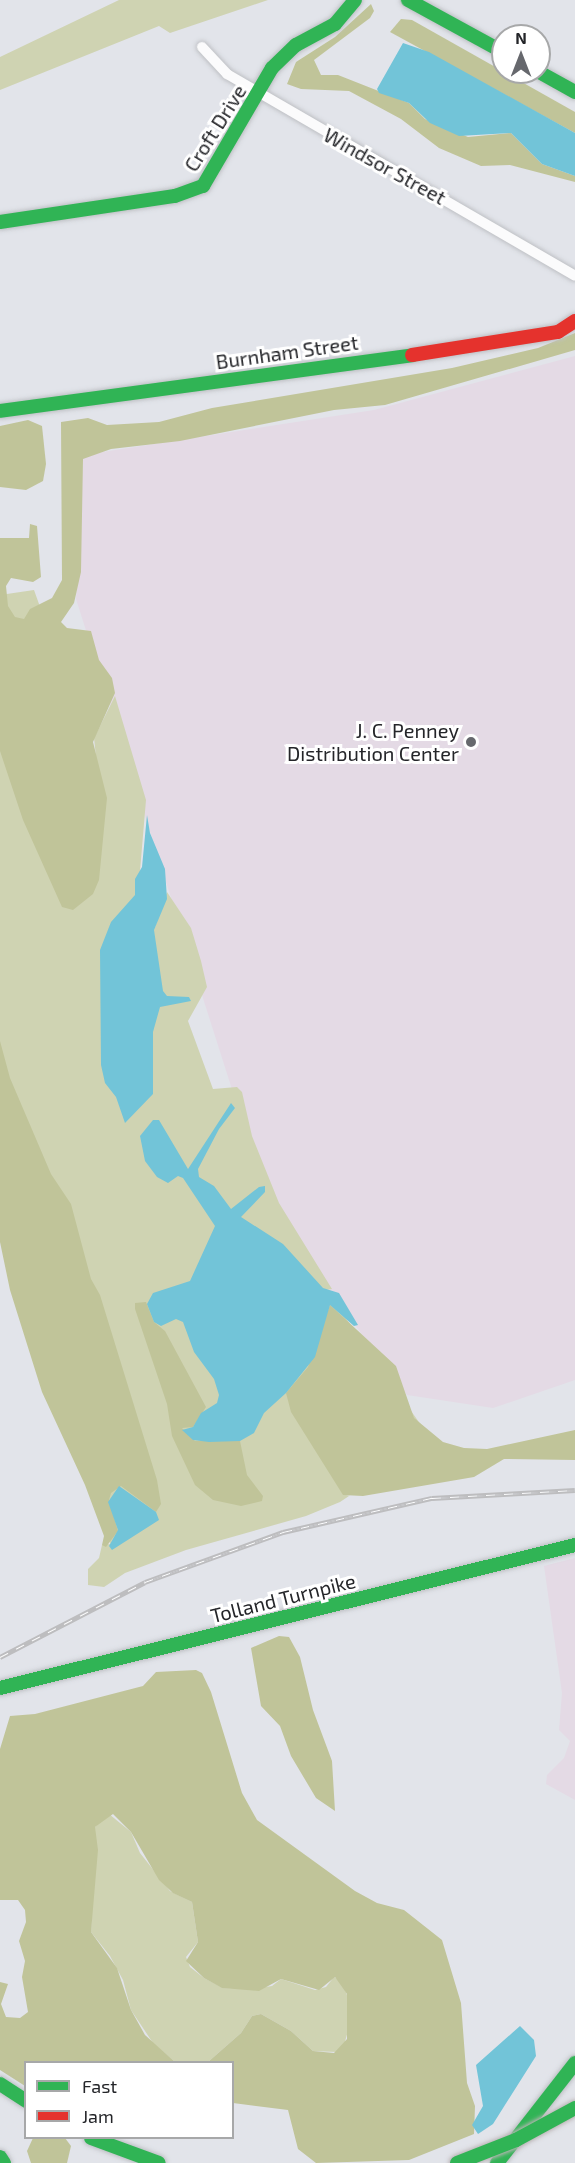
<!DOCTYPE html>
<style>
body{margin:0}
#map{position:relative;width:575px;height:2163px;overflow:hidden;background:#e2e4ea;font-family:"Exo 2",sans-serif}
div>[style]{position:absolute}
.industrial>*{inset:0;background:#e4dae5}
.green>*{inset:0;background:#cfd3b2}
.forest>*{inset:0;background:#c0c499}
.water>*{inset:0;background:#72c4d8}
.roads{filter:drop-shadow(0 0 2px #bec0c4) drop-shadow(0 0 2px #bec0c4)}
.street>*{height:10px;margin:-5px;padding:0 5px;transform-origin:5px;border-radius:5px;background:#fbfbfc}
.fast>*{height:14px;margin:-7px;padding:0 7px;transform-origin:7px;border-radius:7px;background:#30b455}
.jam>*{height:14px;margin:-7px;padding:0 7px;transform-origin:7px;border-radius:7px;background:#e5322d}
.rail>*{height:5px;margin-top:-2.5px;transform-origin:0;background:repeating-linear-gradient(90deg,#fff 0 9px,#bdbdbf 0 18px);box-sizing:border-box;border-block:2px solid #bdbdbf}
.bridges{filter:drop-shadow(0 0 2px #bbb5b6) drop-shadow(0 0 2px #bbb5b6)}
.fast-bridge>*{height:14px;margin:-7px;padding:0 7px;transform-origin:7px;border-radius:7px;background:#30b455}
.dots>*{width:16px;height:16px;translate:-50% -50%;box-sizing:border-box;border:3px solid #fff;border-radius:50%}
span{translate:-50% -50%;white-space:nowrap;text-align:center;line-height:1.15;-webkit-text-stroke:6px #fff;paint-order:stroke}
.street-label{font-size:20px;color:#242529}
.poi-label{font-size:20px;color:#242529}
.right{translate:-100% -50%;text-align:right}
.legend{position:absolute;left:24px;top:2061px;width:210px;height:78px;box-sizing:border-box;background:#fff;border:2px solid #a7a8a9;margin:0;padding:8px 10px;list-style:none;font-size:18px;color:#242529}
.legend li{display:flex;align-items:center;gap:12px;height:30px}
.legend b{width:30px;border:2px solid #a7a8a9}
.north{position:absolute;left:491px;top:24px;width:60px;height:60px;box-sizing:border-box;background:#fff;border:2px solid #a7a8a9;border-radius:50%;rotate:0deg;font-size:16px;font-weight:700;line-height:24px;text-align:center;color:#242529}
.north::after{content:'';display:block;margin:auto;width:21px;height:27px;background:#66686d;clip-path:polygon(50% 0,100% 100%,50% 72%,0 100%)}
</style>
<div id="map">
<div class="industrial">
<div style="clip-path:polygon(575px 356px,575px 1380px,493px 1408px,407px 1395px,271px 1212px,76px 599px,83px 455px,374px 410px)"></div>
<div style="clip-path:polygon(575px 1558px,575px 1800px,546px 1784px,547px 1775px,564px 1758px,570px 1741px,559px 1730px,562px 1693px,544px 1566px)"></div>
</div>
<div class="green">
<div style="clip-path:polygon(119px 0,268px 0,170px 33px,159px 26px,0 90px,0 57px)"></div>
<div style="clip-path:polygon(34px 590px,97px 766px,94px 738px,115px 696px,146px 800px,140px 871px,155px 927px,167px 892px,191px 928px,201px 961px,207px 987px,188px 1021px,213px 1089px,237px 1087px,242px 1092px,252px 1136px,279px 1203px,332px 1289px,326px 1290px,454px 1472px,346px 1496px,349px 1496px,340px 1502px,306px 1516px,186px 1550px,125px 1573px,104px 1587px,88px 1585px,88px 1569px,99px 1558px,102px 1545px,110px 1544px,112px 1550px,0 1139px,0 595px)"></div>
<div style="clip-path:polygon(109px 1814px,131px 1832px,140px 1853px,170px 1891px,192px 1902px,198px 1942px,186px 1957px,190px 1967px,204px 1978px,223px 1988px,252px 1989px,272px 1986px,281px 1979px,315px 1990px,326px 1987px,334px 1977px,342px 1982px,347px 1995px,348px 2031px,344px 2045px,337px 2052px,313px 2051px,291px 2031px,261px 2014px,252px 2016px,241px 2033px,208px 2062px,175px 2062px,153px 2043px,131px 2010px,123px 1980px,110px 1956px,91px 1932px,95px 1827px)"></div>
</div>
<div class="forest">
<div style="clip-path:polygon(371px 4px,374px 11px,370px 18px,314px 60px,321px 75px,338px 75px,409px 103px,425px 119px,468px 137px,511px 133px,542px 164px,575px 176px,575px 182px,510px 165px,481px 166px,439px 148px,401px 119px,349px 91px,301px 89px,287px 84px,296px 62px,335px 37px)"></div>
<div style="clip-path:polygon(401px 19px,412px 20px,575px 112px,575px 133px,390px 32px)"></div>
<div style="clip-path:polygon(575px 333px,575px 350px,385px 405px,334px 410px,180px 441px,111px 449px,83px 459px,81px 572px,74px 603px,61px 622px,67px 628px,91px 631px,99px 660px,112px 678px,115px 693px,93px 742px,107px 798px,99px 880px,93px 894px,73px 910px,62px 907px,23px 820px,0 751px,0 538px,29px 538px,30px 524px,37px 526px,41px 577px,33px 582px,11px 578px,6px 586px,8px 606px,15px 617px,24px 619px,30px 609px,52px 598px,62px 580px,61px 422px,88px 418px,107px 425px,159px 422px,212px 408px,452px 368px,538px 348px)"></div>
<div style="clip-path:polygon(28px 420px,42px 426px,46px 464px,43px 481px,26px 490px,0 487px,0 426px)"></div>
<div style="clip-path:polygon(0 1041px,10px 1078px,51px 1174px,71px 1204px,91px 1279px,100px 1295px,157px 1480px,161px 1504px,156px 1512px,121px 1486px,111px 1493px,109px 1500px,118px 1531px,106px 1547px,102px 1545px,104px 1536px,85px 1485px,42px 1392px,10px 1290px,0 1242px)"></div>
<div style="clip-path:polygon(146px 1302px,154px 1322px,165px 1331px,206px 1407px,193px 1427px,182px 1428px,195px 1441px,240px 1441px,247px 1475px,263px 1496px,262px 1501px,241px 1506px,213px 1500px,195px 1485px,172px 1436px,167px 1404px,135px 1309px,135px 1303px)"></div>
<div style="clip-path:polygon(330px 1305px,396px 1366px,414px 1418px,443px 1442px,464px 1448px,487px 1449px,575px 1430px,575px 1460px,504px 1459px,474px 1477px,363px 1496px,343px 1495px,291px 1412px,286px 1393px,308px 1367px)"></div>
<div style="clip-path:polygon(279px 1636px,289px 1637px,300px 1657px,313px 1710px,332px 1761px,335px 1811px,316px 1798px,291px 1756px,280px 1726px,261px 1706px,251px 1648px)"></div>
<div style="clip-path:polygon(196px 1670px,202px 1673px,211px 1692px,242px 1793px,257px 1820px,355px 1891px,377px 1903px,404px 1910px,442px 1940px,461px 2003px,467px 2083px,475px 2106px,474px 2134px,409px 2160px,316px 2163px,298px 2149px,288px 2110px,233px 2103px,232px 2062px,208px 2062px,241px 2033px,252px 2016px,261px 2014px,291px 2031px,313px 2051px,334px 2053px,347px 2039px,347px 1994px,335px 1977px,319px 1990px,281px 1979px,259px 1991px,222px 1988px,204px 1978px,186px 1961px,198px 1942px,192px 1902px,173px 1893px,159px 1880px,131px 1832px,113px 1814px,95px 1827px,98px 1850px,91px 1932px,117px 1968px,131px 2010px,145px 2035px,175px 2062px,26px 2062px,25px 2086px,0 2070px,0 1982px,8px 1984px,1px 2004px,6px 2017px,20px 2018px,28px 2012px,22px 1977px,25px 1961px,19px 1941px,26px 1922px,25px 1910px,18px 1900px,0 1900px,0 1749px,10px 1716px,35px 1714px,143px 1686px,156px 1672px)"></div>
<div style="clip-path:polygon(33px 2138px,65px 2138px,71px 2146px,67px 2163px,31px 2163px,27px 2151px)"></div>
</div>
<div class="water">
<div style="clip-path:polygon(403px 43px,429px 52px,575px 133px,575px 176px,542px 164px,511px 133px,459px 136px,430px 123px,409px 103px,379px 93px,377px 89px)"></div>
<div style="clip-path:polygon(147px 815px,150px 833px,165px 869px,167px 899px,154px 930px,163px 991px,167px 996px,189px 997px,191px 1001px,160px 1007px,153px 1032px,153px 1094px,125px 1123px,116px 1097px,105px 1083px,101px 1065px,100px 950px,111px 922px,135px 895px,135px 879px,142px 867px)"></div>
<div style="clip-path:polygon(231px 1103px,235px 1108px,219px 1129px,198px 1169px,199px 1177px,214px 1186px,231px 1209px,259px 1187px,265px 1186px,265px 1192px,241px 1217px,283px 1244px,323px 1288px,339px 1293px,358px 1325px,354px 1326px,330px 1305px,315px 1357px,286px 1393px,264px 1413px,254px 1433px,240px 1441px,209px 1442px,193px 1440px,182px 1430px,193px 1427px,201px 1413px,217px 1403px,219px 1395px,214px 1379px,194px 1352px,183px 1322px,176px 1319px,161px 1326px,154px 1322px,147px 1304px,153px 1293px,190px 1281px,215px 1226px,183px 1178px,178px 1176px,168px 1183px,157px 1177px,145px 1161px,140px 1136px,153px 1120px,159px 1120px,188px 1169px)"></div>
<div style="clip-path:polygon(119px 1486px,156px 1512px,159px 1520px,112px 1550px,109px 1546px,118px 1530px,108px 1502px)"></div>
<div style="clip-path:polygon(520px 2026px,534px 2040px,536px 2056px,493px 2124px,478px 2134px,472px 2125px,483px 2106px,476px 2065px)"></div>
</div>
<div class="roads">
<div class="street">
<div style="left:202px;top:47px;width:37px;rotate:47deg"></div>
<div style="left:227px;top:74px;width:402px;rotate:30.1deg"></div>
</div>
<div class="fast">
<div style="left:408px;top:0;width:108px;rotate:28.7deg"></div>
<div style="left:539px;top:72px;width:41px;rotate:29.1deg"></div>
<div style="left:0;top:222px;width:177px;rotate:-8.5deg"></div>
<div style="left:175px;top:196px;width:30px;rotate:-20deg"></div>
<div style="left:203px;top:186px;width:137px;rotate:-59.7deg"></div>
<div style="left:272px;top:68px;width:33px;rotate:-44deg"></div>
<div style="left:296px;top:45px;width:44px;rotate:-28.3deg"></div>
<div style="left:335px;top:24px;width:31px;rotate:-50deg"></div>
<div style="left:0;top:411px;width:416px;rotate:-7.7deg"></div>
<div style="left:0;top:1688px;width:593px;rotate:-13.97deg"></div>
<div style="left:0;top:2084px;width:31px;rotate:33deg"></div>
<div style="left:91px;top:2138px;width:72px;rotate:20.2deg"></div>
<div style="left:0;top:2157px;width:7px;rotate:56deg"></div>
<div style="left:497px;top:2163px;width:127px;rotate:-52deg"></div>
</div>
<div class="jam">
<div style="left:412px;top:355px;width:148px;rotate:-9deg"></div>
<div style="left:558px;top:332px;width:20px;rotate:-33deg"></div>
</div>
</div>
<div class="rail">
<div style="left:0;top:1657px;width:163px;rotate:-27.3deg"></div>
<div style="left:145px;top:1582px;width:147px;rotate:-19.9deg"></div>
<div style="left:283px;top:1532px;width:153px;rotate:-12.9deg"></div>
<div style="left:432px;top:1498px;width:143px;rotate:-3.2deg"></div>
</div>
<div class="bridges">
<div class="fast-bridge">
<div style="left:457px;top:2163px;width:63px;rotate:-21.3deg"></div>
<div style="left:516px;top:2140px;width:67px;rotate:-28.5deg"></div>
</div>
</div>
<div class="dots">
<div style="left:471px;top:742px;background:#66686d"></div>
</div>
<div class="street-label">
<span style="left:215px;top:128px;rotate:-58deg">Croft Drive</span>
<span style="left:385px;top:166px;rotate:29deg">Windsor Street</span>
<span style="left:287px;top:352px;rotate:-8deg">Burnham Street</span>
<span style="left:283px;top:1598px;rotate:-14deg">Tolland Turnpike</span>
</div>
<div class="poi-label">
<span class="right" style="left:459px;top:742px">J. C. Penney<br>Distribution Center</span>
</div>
<ul class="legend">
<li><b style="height:8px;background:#30b455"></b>Fast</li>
<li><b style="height:8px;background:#e5322d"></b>Jam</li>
</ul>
<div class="north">N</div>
</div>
